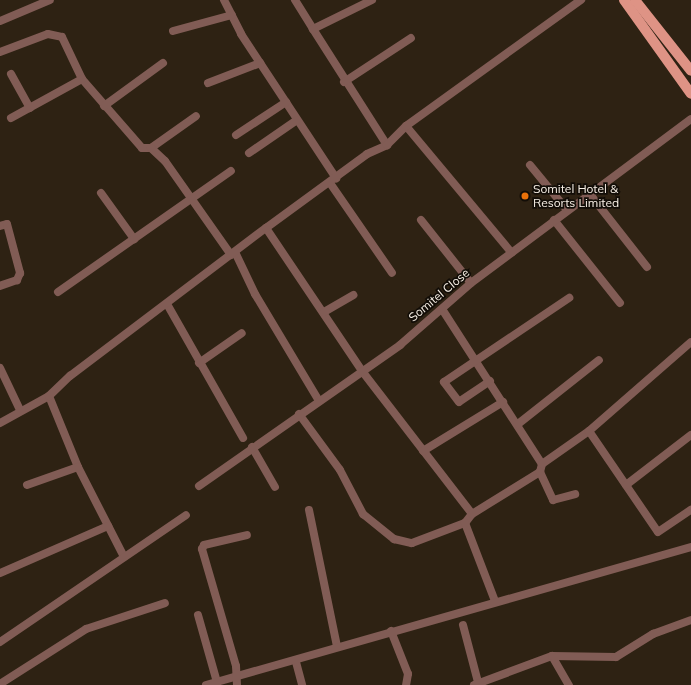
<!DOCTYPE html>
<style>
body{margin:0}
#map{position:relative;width:691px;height:685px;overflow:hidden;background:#2e2213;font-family:Mulish,sans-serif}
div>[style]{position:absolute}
.minor>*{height:8px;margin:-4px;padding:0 4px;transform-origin:4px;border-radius:4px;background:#815c55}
.major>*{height:10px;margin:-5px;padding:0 5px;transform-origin:5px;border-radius:5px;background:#de9385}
.dots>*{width:11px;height:11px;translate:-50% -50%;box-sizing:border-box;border:2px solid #120d07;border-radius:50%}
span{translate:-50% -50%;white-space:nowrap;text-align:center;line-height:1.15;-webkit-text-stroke:3.5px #120d07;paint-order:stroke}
.poi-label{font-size:12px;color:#f9f1e7}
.left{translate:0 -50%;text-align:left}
.street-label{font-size:12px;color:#f9f1e7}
</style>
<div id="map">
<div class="minor">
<div style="left:224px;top:0;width:38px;rotate:63deg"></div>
<div style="left:241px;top:34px;width:173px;rotate:56.6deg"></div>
<div style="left:295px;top:0;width:34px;rotate:58deg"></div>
<div style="left:372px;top:0;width:66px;rotate:153.8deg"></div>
<div style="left:313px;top:29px;width:138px;rotate:57.5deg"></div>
<div style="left:0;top:21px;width:54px;rotate:-22.8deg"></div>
<div style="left:173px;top:31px;width:61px;rotate:-15.2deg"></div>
<div style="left:0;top:52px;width:51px;rotate:-20.6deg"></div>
<div style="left:48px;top:34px;width:14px;rotate:12deg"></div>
<div style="left:62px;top:37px;width:47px;rotate:64.5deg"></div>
<div style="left:82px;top:79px;width:91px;rotate:49deg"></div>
<div style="left:142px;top:148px;width:9px"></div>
<div style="left:151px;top:148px;width:55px;rotate:-35.4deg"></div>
<div style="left:11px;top:74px;width:39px;rotate:61deg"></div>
<div style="left:344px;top:82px;width:80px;rotate:-33.3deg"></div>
<div style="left:208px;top:83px;width:56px;rotate:-21deg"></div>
<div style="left:104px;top:106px;width:73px;rotate:-36.1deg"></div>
<div style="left:11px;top:118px;width:81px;rotate:-28.8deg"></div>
<div style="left:406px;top:126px;width:165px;rotate:50.2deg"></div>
<div style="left:236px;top:135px;width:60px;rotate:-33.4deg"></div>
<div style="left:151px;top:148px;width:19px;rotate:43deg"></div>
<div style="left:165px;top:161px;width:115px;rotate:54.9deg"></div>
<div style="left:249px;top:153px;width:58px;rotate:-34.5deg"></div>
<div style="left:530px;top:165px;width:58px;rotate:50.6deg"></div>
<div style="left:330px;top:183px;width:109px;rotate:55.4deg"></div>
<div style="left:101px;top:193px;width:57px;rotate:54.3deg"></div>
<div style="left:589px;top:193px;width:94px;rotate:51.9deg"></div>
<div style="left:421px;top:220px;width:80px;rotate:51.6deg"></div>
<div style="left:554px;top:220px;width:106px;rotate:51.5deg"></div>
<div style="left:0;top:226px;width:7px;rotate:-16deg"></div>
<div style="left:7px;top:224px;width:51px;rotate:75.1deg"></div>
<div style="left:20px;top:273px;width:8px;rotate:113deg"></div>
<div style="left:17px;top:280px;width:18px;rotate:161deg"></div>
<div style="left:266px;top:228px;width:172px;rotate:56.1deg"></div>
<div style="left:362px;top:371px;width:180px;rotate:52.4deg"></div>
<div style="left:235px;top:252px;width:47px;rotate:64.5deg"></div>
<div style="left:255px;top:294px;width:125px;rotate:59.1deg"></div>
<div style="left:58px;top:292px;width:211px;rotate:-35deg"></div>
<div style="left:167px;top:304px;width:154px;rotate:60.4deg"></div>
<div style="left:442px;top:309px;width:184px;rotate:57.2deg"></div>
<div style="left:324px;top:312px;width:34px;rotate:-30deg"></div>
<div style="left:199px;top:363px;width:52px;rotate:-34.9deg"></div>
<div style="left:0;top:368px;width:47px;rotate:64.5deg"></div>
<div style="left:490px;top:381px;width:37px;rotate:146deg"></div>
<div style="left:459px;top:402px;width:25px;rotate:-127deg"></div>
<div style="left:444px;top:382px;width:151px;rotate:-33.9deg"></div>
<div style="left:49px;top:396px;width:77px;rotate:67.8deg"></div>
<div style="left:78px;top:467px;width:101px;rotate:62.9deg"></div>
<div style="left:299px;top:414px;width:69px;rotate:53.8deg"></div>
<div style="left:340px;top:470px;width:50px;rotate:62.4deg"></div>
<div style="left:363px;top:514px;width:40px;rotate:39deg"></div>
<div style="left:394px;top:539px;width:18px;rotate:13deg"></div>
<div style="left:412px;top:543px;width:57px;rotate:-20.7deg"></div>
<div style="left:465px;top:523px;width:11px;rotate:-52deg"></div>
<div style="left:472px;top:514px;width:80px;rotate:-31.7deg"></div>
<div style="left:540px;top:472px;width:8px;rotate:-76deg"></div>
<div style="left:542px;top:464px;width:57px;rotate:-35.1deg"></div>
<div style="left:589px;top:431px;width:135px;rotate:-41.1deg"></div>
<div style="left:0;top:423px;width:56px;rotate:-28.9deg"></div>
<div style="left:49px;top:396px;width:29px;rotate:-44deg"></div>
<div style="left:70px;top:376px;width:246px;rotate:-37.1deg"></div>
<div style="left:266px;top:228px;width:125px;rotate:-36.2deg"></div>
<div style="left:367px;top:154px;width:22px;rotate:-24deg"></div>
<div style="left:387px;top:145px;width:27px;rotate:-45deg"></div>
<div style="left:406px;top:126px;width:216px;rotate:-35.8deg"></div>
<div style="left:518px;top:424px;width:103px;rotate:-38.3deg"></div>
<div style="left:589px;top:431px;width:122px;rotate:55.7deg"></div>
<div style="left:658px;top:532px;width:40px;rotate:-34deg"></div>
<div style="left:252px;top:447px;width:46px;rotate:60.1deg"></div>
<div style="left:423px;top:451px;width:94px;rotate:-31.5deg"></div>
<div style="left:540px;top:472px;width:31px;rotate:65deg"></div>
<div style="left:553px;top:500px;width:23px;rotate:-15deg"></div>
<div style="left:27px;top:485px;width:54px;rotate:-19.4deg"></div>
<div style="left:626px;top:485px;width:82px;rotate:-37.6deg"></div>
<div style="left:199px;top:486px;width:246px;rotate:-35deg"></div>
<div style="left:400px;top:345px;width:94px;rotate:-41.1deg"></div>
<div style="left:471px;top:283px;width:274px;rotate:-36.7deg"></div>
<div style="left:309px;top:510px;width:139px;rotate:78.4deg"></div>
<div style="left:465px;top:523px;width:84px;rotate:69deg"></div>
<div style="left:0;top:573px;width:118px;rotate:-23.5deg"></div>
<div style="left:198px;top:615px;width:70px;rotate:74.2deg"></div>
<div style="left:463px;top:625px;width:59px;rotate:75.3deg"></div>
<div style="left:391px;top:631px;width:46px;rotate:68.4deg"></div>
<div style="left:408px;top:674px;width:11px;rotate:100deg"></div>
<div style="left:0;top:642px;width:225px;rotate:-34.3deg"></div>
<div style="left:552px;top:656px;width:34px;rotate:60deg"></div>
<div style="left:296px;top:662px;width:24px;rotate:75deg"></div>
<div style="left:0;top:684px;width:102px;rotate:-32.6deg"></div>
<div style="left:86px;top:629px;width:83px;rotate:-18.2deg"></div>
<div style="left:206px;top:685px;width:504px;rotate:-15.88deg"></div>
<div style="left:237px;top:685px;width:19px;rotate:-93deg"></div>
<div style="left:236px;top:666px;width:122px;rotate:-106.2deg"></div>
<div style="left:202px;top:549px;width:4px;rotate:-63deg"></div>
<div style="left:204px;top:545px;width:44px;rotate:-13.1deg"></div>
<div style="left:474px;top:685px;width:83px;rotate:-20.4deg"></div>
<div style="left:552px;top:656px;width:64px;rotate:0.9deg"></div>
<div style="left:616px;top:657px;width:44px;rotate:-31.9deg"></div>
<div style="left:653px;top:634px;width:40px;rotate:-20.2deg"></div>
</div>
<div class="major">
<div style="left:624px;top:0;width:115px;rotate:54.5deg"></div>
<div style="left:635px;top:0;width:90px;rotate:51.7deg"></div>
</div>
<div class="dots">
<div style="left:525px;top:196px;background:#e8710a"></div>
</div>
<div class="poi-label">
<span class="left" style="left:533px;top:196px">Somitel Hotel &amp;<br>Resorts Limited</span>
</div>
<div class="street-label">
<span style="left:439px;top:295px;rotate:-40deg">Somitel Close</span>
</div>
</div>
